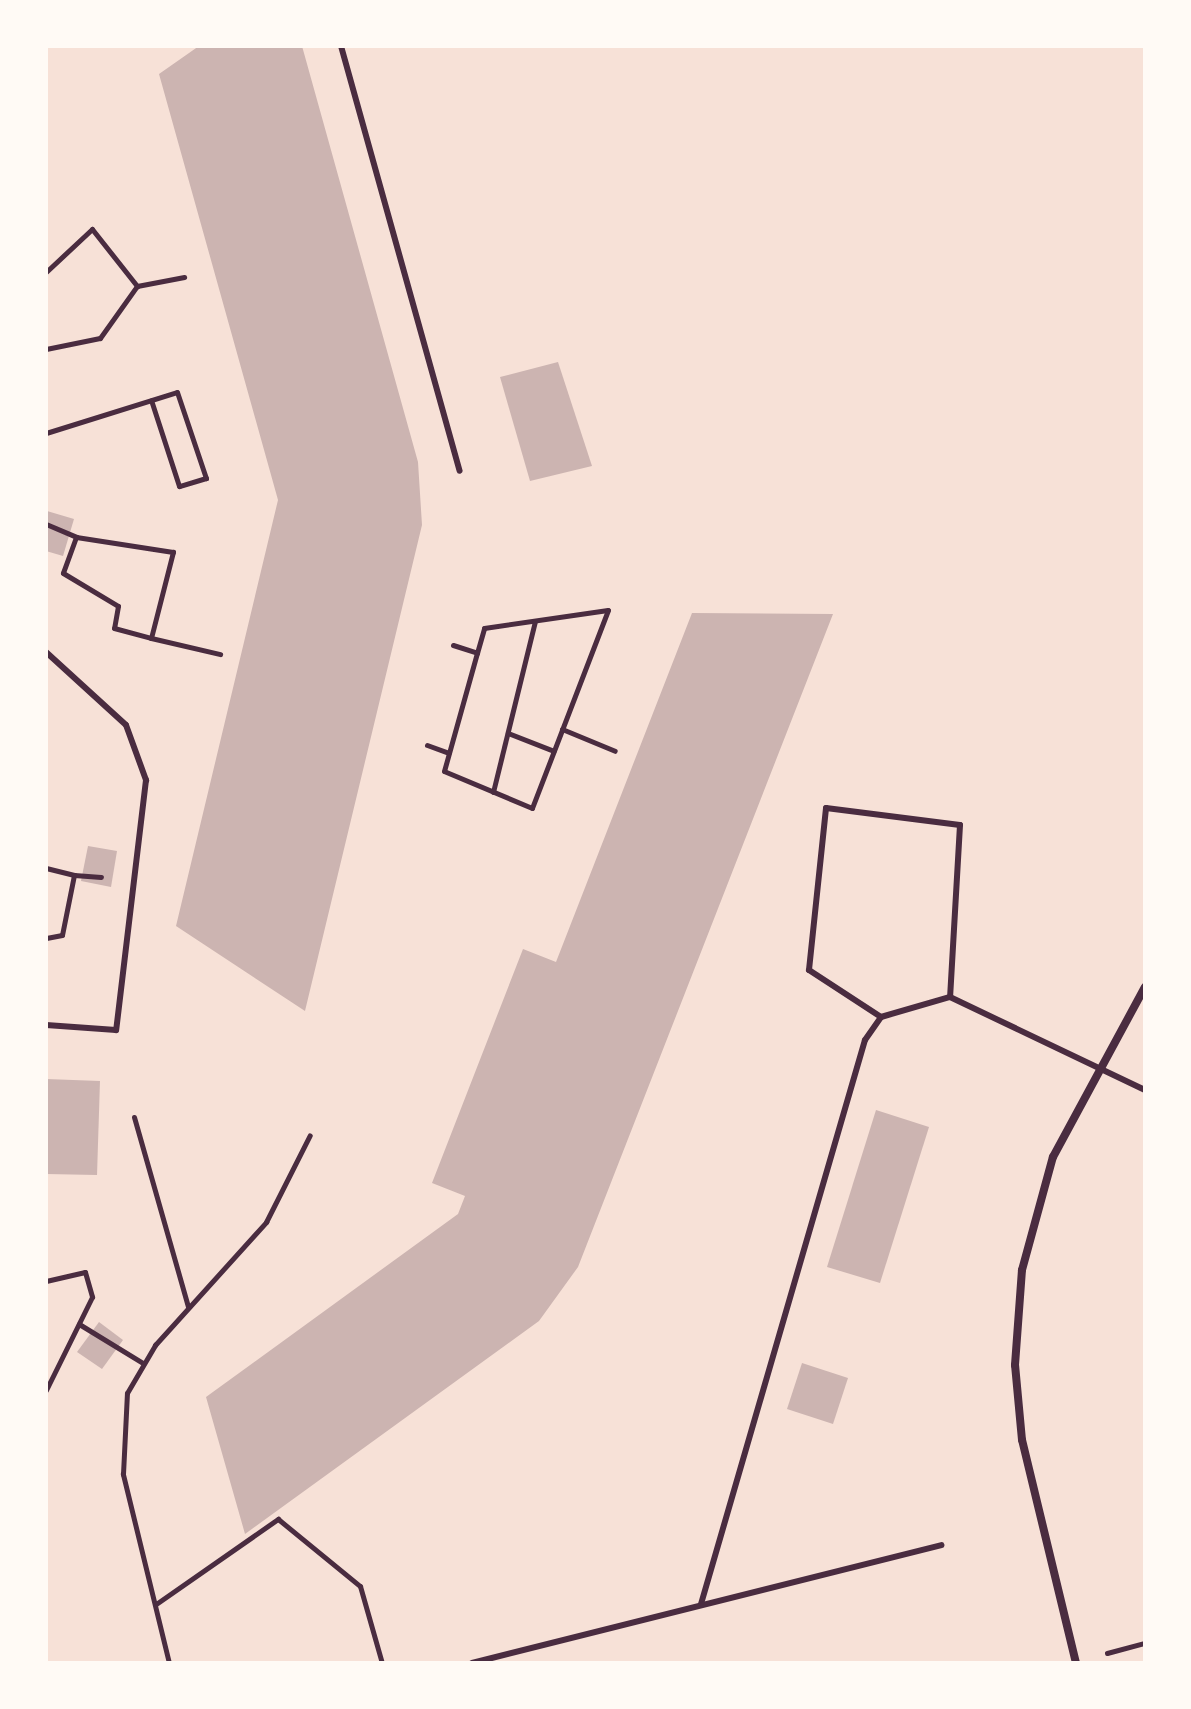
<!DOCTYPE html>
<style>
body{margin:0}
#map{position:relative;width:1191px;height:1709px;overflow:hidden;background:#f7e1d7;font-family:"Times New Roman",serif}
div>[style]{position:absolute}
.building>*{inset:0;background:#ccb4b1}
.path>*{height:5px;margin:-2.5px;padding:0 2.5px;transform-origin:2.5px;border-radius:2.5px;background:#4a2c40}
.service>*{height:6px;margin:-3px;padding:0 3px;transform-origin:3px;border-radius:3px;background:#4a2c40}
.minor>*{height:8px;margin:-4px;padding:0 4px;transform-origin:4px;border-radius:4px;background:#4a2c40}
span{translate:-50% -50%;white-space:nowrap;text-align:center;line-height:1.15;-webkit-text-stroke:8px #fffaf5;paint-order:stroke}
.frame{position:absolute;inset:0;border:48px solid #fffaf5;pointer-events:none}
</style>
<div id="map">
<div class="building">
<div style="clip-path:polygon(199px 46px,302px 46px,418px 462px,422px 525px,305px 1011px,176px 926px,278px 500px,159px 74px)"></div>
<div style="clip-path:polygon(558px 362px,592px 466px,530px 481px,500px 377px)"></div>
<div style="clip-path:polygon(47px 511px,74px 519px,63px 556px,46px 551px)"></div>
<div style="clip-path:polygon(692px 613px,833px 614px,578px 1267px,539px 1321px,245px 1534px,206px 1397px,458px 1214px,465px 1196px,432px 1183px,523px 949px,556px 962px)"></div>
<div style="clip-path:polygon(88px 846px,117px 851px,111px 887px,81px 881px)"></div>
<div style="clip-path:polygon(46px 1079px,100px 1081px,97px 1175px,46px 1174px)"></div>
<div style="clip-path:polygon(876px 1110px,929px 1127px,880px 1283px,827px 1267px)"></div>
<div style="clip-path:polygon(99px 1322px,123px 1340px,102px 1369px,77px 1352px)"></div>
<div style="clip-path:polygon(802px 1363px,848px 1378px,833px 1424px,787px 1409px)"></div>
</div>
<div class="path">
<div style="left:46px;top:272px;width:63px;rotate:-43.1deg"></div>
<div style="left:92px;top:229px;width:73px;rotate:51.7deg"></div>
<div style="left:46px;top:349px;width:55px;rotate:-11.5deg"></div>
<div style="left:100px;top:338px;width:64px;rotate:-54.6deg"></div>
<div style="left:137px;top:286px;width:48px;rotate:-10.8deg"></div>
<div style="left:46px;top:433px;width:137px;rotate:-17.4deg"></div>
<div style="left:177px;top:392px;width:91px;rotate:71.4deg"></div>
<div style="left:206px;top:478px;width:28px;rotate:163deg"></div>
<div style="left:179px;top:486px;width:90px;rotate:-108deg"></div>
<div style="left:46px;top:524px;width:33px;rotate:23deg"></div>
<div style="left:151px;top:638px;width:89px;rotate:-75.7deg"></div>
<div style="left:173px;top:552px;width:98px;rotate:-171.2deg"></div>
<div style="left:76px;top:537px;width:38px;rotate:110deg"></div>
<div style="left:63px;top:573px;width:64px;rotate:31deg"></div>
<div style="left:118px;top:606px;width:22px;rotate:100deg"></div>
<div style="left:114px;top:628px;width:38px;rotate:15deg"></div>
<div style="left:151px;top:638px;width:71px;rotate:13.1deg"></div>
<div style="left:453px;top:645px;width:25px;rotate:18deg"></div>
<div style="left:477px;top:653px;width:26px;rotate:-74deg"></div>
<div style="left:484px;top:628px;width:125px;rotate:-8.3deg"></div>
<div style="left:608px;top:610px;width:212px;rotate:111deg"></div>
<div style="left:532px;top:808px;width:95px;rotate:-157.2deg"></div>
<div style="left:444px;top:771px;width:123px;rotate:-74.4deg"></div>
<div style="left:562px;top:729px;width:57px;rotate:22.5deg"></div>
<div style="left:508px;top:733px;width:49px;rotate:21.4deg"></div>
<div style="left:427px;top:745px;width:23px;rotate:20deg"></div>
<div style="left:493px;top:792px;width:176px;rotate:-76.2deg"></div>
<div style="left:46px;top:868px;width:29px;rotate:14deg"></div>
<div style="left:74px;top:875px;width:61px;rotate:101.3deg"></div>
<div style="left:62px;top:935px;width:16px;rotate:169deg"></div>
<div style="left:74px;top:875px;width:27px;rotate:4deg"></div>
<div style="left:134px;top:1117px;width:197px;rotate:74.1deg"></div>
<div style="left:46px;top:1281px;width:40px;rotate:-13deg"></div>
<div style="left:85px;top:1272px;width:26px;rotate:74deg"></div>
<div style="left:92px;top:1297px;width:104px;rotate:116.3deg"></div>
<div style="left:79px;top:1324px;width:75px;rotate:31.4deg"></div>
<div style="left:156px;top:1604px;width:149px;rotate:-34.9deg"></div>
<div style="left:278px;top:1519px;width:106px;rotate:39.3deg"></div>
<div style="left:360px;top:1586px;width:80px;rotate:74.1deg"></div>
<div style="left:1107px;top:1653px;width:39px;rotate:-15deg"></div>
<div style="left:169px;top:1663px;width:195px;rotate:-103.7deg"></div>
<div style="left:123px;top:1474px;width:81px;rotate:-87.2deg"></div>
<div style="left:127px;top:1393px;width:56px;rotate:-59.7deg"></div>
<div style="left:155px;top:1345px;width:166px;rotate:-47.9deg"></div>
<div style="left:266px;top:1222px;width:97px;rotate:-63.2deg"></div>
</div>
<div class="service">
<div style="left:341px;top:46px;width:441px;rotate:74.4deg"></div>
<div style="left:46px;top:652px;width:108px;rotate:42.4deg"></div>
<div style="left:126px;top:725px;width:59px;rotate:70deg"></div>
<div style="left:146px;top:780px;width:252px;rotate:96.8deg"></div>
<div style="left:116px;top:1030px;width:70px;rotate:-175.9deg"></div>
<div style="left:881px;top:1017px;width:86px;rotate:-146.9deg"></div>
<div style="left:809px;top:970px;width:163px;rotate:-84deg"></div>
<div style="left:826px;top:808px;width:135px;rotate:7.2deg"></div>
<div style="left:960px;top:825px;width:172px;rotate:93.3deg"></div>
<div style="left:701px;top:1604px;width:587px;rotate:-73.79deg"></div>
<div style="left:865px;top:1040px;width:28px;rotate:-55deg"></div>
<div style="left:881px;top:1017px;width:72px;rotate:-16.2deg"></div>
<div style="left:950px;top:997px;width:216px;rotate:25.5deg"></div>
<div style="left:472px;top:1663px;width:484px;rotate:-14.1deg"></div>
</div>
<div class="minor">
<div style="left:1076px;top:1663px;width:229px;rotate:-103.6deg"></div>
<div style="left:1022px;top:1440px;width:75px;rotate:-95.3deg"></div>
<div style="left:1015px;top:1365px;width:95px;rotate:-85.8deg"></div>
<div style="left:1022px;top:1270px;width:117px;rotate:-74.7deg"></div>
<div style="left:1053px;top:1157px;width:193px;rotate:-61.6deg"></div>
</div>
<div class="frame"></div>
</div>
